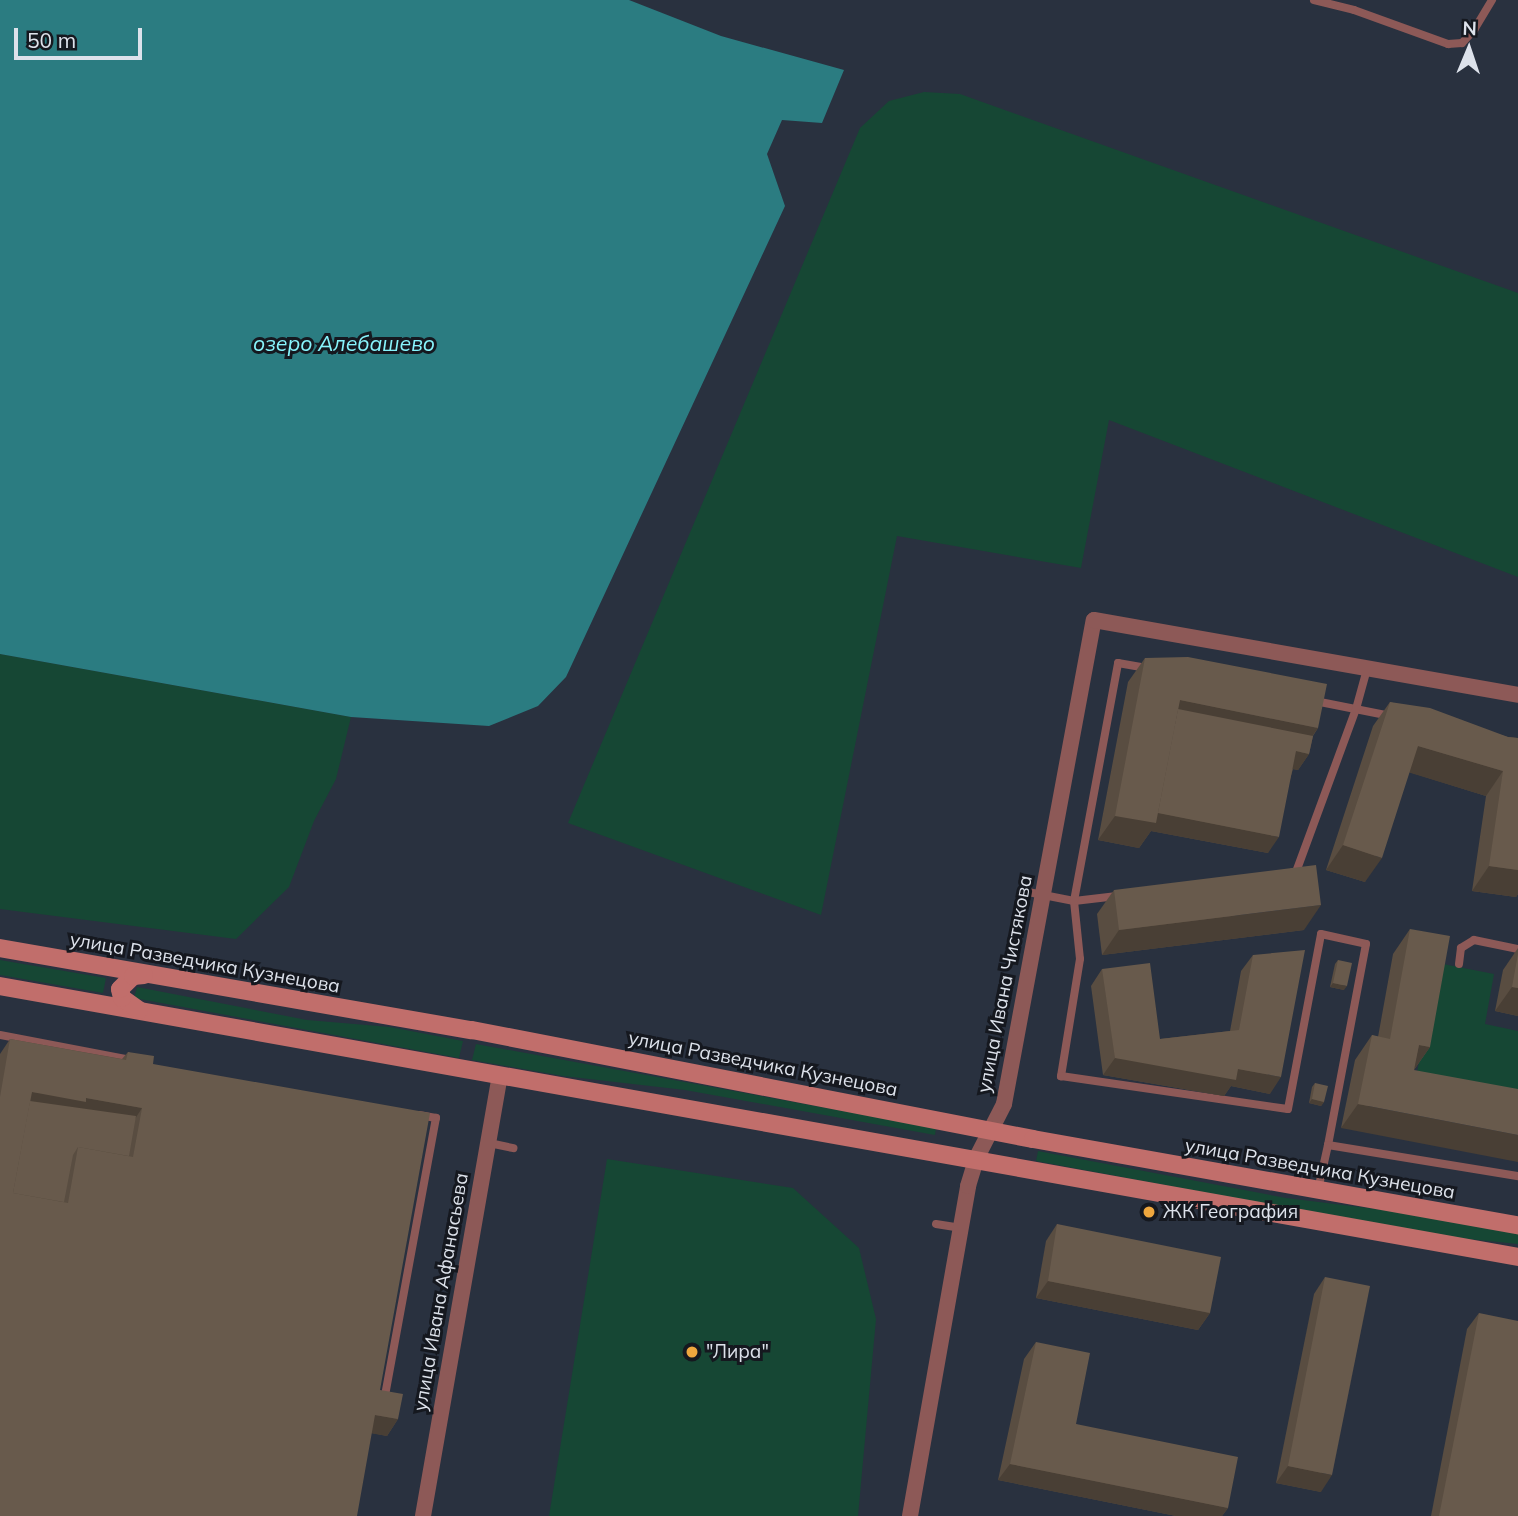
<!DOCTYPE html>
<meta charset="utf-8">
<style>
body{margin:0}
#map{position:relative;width:1518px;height:1516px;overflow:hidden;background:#29313f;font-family:Mulish,sans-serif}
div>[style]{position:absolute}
.green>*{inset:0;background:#164734}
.water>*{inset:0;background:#2b7c81}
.lane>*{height:8px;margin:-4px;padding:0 4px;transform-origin:4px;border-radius:4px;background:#8d5957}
.street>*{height:16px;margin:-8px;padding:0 8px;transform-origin:8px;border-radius:8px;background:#8d5957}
.secondary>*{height:18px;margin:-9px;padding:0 9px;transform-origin:9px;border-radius:9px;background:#c16e6b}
.wall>*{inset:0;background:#594d41}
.shaded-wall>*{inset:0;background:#493f35}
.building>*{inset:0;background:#685a4c}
.dots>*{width:19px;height:19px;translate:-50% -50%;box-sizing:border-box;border:4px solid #15181f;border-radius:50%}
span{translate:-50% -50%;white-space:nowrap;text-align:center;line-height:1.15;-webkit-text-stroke:6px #15181f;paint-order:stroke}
.street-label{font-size:19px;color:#dde2eb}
.poi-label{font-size:19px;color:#dde2eb}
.left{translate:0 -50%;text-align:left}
.water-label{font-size:21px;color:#88f4fc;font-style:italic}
.north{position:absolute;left:1434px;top:14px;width:70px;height:70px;-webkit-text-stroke:5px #15181f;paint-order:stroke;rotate:2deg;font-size:19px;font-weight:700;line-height:28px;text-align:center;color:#dde2eb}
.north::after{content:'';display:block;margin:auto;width:24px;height:32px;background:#dde2eb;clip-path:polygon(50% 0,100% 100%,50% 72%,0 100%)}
.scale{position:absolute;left:14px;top:28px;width:128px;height:32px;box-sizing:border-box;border:4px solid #dde2eb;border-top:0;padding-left:9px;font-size:21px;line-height:24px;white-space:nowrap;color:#dde2eb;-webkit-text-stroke:5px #15181f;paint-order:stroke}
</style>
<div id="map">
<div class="green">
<div style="clip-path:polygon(924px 92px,960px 94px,1518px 293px,1518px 577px,1109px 420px,1081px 568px,897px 536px,821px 915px,568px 823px,860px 128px,889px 101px)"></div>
<div style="clip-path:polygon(0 654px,351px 717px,336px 779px,314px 821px,289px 887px,236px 939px,0 909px)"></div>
<div style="clip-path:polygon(0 960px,106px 978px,103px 993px,0 975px)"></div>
<div style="clip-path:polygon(1438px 963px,1494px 974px,1485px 1024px,1518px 1031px,1518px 1108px,1414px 1088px)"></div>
<div style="clip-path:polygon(137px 987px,307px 1020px,390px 1027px,463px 1041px,459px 1058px,134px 998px)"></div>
<div style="clip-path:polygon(476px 1044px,936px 1128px,935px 1135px,685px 1090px,563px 1076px,472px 1060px)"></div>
<div style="clip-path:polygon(1038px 1151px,1286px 1198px,1392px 1211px,1518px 1233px,1518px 1244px,1439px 1236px,1036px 1161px)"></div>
<div style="clip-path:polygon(607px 1159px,793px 1188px,859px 1248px,876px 1319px,858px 1516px,549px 1516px)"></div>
</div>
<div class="water">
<div style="clip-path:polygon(0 0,629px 0,721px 36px,844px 70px,822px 123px,782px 120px,767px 154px,785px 206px,566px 677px,538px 706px,489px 726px,351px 717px,0 654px)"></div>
</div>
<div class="lane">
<div style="left:1314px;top:0;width:41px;rotate:14deg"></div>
<div style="left:1354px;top:10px;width:100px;rotate:19.9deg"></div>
<div style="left:1448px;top:44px;width:14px;rotate:-4deg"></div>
<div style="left:1462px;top:43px;width:18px;rotate:-47deg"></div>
<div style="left:1474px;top:30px;width:35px;rotate:-59deg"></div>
<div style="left:1315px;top:701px;width:77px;rotate:11.2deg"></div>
<div style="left:1293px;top:872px;width:3px"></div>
<div style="left:1296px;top:872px;width:174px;rotate:-69.8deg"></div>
<div style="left:1356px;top:709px;width:41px;rotate:-74.6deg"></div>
<div style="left:1023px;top:891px;width:52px;rotate:11.1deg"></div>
<div style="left:1074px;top:901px;width:58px;rotate:84.1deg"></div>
<div style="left:1080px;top:959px;width:119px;rotate:99.2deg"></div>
<div style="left:1061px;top:1076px;width:229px;rotate:8.3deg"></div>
<div style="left:1288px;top:1109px;width:178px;rotate:-79.3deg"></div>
<div style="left:1321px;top:934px;width:46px;rotate:12.5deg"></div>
<div style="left:1366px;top:944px;width:205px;rotate:100.7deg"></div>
<div style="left:1328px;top:1145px;width:193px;rotate:9.3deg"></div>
<div style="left:1117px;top:896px;width:43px;rotate:173.4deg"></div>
<div style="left:1074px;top:901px;width:242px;rotate:-79.5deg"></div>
<div style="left:1118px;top:663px;width:29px;rotate:10deg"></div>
<div style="left:1459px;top:964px;width:16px;rotate:-83deg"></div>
<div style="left:1461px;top:948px;width:15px;rotate:-32deg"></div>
<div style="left:1474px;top:940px;width:45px;rotate:11.6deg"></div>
<div style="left:0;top:1035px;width:133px;rotate:10.8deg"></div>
<div style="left:489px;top:1143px;width:25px;rotate:12deg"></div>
<div style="left:1318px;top:1190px;width:46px;rotate:-77.5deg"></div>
<div style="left:936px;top:1224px;width:24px;rotate:9deg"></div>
<div style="left:384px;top:1401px;width:288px;rotate:-79.6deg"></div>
<div style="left:436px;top:1118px;width:17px;rotate:-170deg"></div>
</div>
<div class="street">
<div style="left:423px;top:1516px;width:447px;rotate:-80.1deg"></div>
<div style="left:910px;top:1516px;width:335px;rotate:-80deg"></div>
<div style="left:968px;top:1186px;width:28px;rotate:-73deg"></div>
<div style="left:976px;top:1159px;width:62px;rotate:-63deg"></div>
<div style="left:1004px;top:1104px;width:492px;rotate:-79.5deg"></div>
<div style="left:1094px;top:620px;width:431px;rotate:10deg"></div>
</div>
<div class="secondary">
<div style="left:0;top:948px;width:479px;rotate:9.9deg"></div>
<div style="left:472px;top:1030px;width:571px;rotate:11deg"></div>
<div style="left:1033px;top:1139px;width:493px;rotate:10.1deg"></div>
<div style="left:0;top:986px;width:1542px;rotate:10.12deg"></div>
<div style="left:139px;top:1010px;width:21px;rotate:-145deg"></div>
<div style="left:122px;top:998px;width:9px;rotate:-103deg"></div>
<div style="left:120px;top:989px;width:18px;rotate:-45deg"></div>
<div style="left:133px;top:976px;width:11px;rotate:-5deg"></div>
</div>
<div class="wall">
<div style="clip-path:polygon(1145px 658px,1318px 728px,1313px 736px,1309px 754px,1298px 770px,1293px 769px,1268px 853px,1151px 831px,1139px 848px,1098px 840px,1128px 682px)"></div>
<div style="clip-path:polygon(1390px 702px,1508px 737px,1518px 738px,1518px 894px,1516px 897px,1472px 891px,1486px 796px,1409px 772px,1365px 882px,1326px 870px,1373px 726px)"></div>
<div style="clip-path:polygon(1114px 890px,1304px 930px,1102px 955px,1097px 914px)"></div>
<div style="clip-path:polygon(1410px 929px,1430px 1047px,1414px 1070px,1341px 1128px,1355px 1060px,1372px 1035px,1378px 1037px,1393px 954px)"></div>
<div style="clip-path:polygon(1518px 948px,1518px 1016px,1495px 1011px,1503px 970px)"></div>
<div style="clip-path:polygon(1253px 955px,1270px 1094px,1231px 1086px,1224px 1096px,1103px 1075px,1091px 986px,1102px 969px,1160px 1039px,1230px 1031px,1241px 971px)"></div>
<div style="clip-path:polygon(1338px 960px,1344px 990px,1330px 987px,1335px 964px)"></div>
<div style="clip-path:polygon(10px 1039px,122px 1059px,128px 1052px,153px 1064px,380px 1390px,398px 1419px,387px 1436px,372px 1433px,0 1516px,0 1054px)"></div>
<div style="clip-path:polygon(1315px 1083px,1324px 1102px,1321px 1106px,1309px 1103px,1312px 1087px)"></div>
<div style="clip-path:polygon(1057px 1224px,1210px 1313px,1198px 1330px,1036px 1298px,1046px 1241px)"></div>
<div style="clip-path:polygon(1325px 1277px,1321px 1492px,1276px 1483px,1314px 1294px)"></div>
<div style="clip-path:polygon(1479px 1313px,1518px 1516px,1431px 1516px,1467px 1329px)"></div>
<div style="clip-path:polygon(1036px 1342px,1076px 1424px,1228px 1508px,1222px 1516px,1176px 1516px,998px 1480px,1024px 1359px)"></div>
</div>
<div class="shaded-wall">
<div style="clip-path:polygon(1180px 700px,1318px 728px,1301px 752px,1171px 726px)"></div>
<div style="clip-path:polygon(1418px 746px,1503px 771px,1486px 796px,1401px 770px)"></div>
<div style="clip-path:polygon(1296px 751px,1309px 754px,1298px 770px,1285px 768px)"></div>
<div style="clip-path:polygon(1154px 812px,1279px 837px,1268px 853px,1151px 831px,1139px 848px,1098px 840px,1115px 816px)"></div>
<div style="clip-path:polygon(1343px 845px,1382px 858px,1365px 882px,1326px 870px)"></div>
<div style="clip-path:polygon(1489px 866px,1518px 870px,1518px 894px,1516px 897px,1472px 891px)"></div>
<div style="clip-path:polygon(1321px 905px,1304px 930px,1102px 955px,1119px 930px)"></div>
<div style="clip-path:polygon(1333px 983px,1347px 986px,1344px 990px,1330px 987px)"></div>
<div style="clip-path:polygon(1512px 987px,1518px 988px,1518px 1016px,1495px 1011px)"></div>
<div style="clip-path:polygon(1419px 1045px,1430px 1047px,1413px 1071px)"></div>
<div style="clip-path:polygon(1115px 1058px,1238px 1069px,1281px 1077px,1270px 1094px,1231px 1086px,1224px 1096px,1103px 1075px)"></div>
<div style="clip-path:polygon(32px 1092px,86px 1098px,142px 1108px,131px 1125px,24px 1109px)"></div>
<div style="clip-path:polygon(1312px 1099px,1324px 1102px,1321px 1106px,1309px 1103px)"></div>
<div style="clip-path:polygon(1358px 1104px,1518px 1135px,1518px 1162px,1341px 1128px)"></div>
<div style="clip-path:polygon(1048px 1281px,1210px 1313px,1198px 1330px,1036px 1298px)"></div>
<div style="clip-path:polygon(375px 1415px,398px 1419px,387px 1436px,364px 1432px)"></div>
<div style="clip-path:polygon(1010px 1464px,1228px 1508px,1222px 1516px,1176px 1516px,998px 1480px)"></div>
<div style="clip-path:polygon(1288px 1466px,1332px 1475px,1321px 1492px,1276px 1483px)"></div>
</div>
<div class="building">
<div style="clip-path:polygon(1188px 657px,1327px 684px,1318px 728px,1180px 700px,1156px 823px,1115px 816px,1145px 658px)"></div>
<div style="clip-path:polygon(1390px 702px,1430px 708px,1508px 737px,1518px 738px,1518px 870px,1489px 866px,1503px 771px,1418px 746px,1382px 858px,1343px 845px)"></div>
<div style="clip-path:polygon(1178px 709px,1313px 736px,1309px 754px,1296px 751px,1279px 837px,1158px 813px)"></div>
<div style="clip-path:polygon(1316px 865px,1321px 905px,1119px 930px,1114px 890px)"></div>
<div style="clip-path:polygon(1410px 929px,1450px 936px,1430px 1047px,1419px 1045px,1414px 1070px,1518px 1089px,1518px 1135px,1358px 1104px,1372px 1035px,1390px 1039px)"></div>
<div style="clip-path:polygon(1305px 950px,1281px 1077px,1238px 1069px,1236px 1080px,1115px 1058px,1102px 969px,1150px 963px,1160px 1039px,1239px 1030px,1253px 955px)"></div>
<div style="clip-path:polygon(1518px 954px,1518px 988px,1512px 987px)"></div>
<div style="clip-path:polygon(1338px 960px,1352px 963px,1347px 986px,1333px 983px)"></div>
<div style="clip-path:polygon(evenodd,10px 1039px,126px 1060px,128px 1052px,154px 1056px,153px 1064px,430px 1113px,380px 1390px,403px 1394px,398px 1419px,375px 1415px,357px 1516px,0 1516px,0 1097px,10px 1039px,32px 1092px,86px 1102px,86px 1098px,142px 1108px,133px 1157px,78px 1147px,68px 1203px,13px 1193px,32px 1092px)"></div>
<div style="clip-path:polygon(1315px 1083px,1328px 1086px,1324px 1102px,1312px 1099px)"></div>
<div style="clip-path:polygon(30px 1101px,136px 1116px,129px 1156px,78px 1147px,73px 1155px,64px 1202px,13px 1193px)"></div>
<div style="clip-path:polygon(1057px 1224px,1221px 1257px,1210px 1313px,1048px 1281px)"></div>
<div style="clip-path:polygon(1325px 1277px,1370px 1286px,1332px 1475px,1288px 1466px)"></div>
<div style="clip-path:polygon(1479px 1313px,1518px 1321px,1518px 1516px,1439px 1516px)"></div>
<div style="clip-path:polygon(1036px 1342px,1090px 1353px,1076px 1424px,1238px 1457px,1228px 1508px,1010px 1464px)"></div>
</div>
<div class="dots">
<div style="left:1149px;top:1212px;background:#efa73e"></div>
<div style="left:692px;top:1352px;background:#efa73e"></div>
</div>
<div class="street-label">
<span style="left:205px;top:963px;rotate:10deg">улица Разведчика Кузнецова</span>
<span style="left:1005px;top:984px;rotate:-79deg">улица Ивана Чистякова</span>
<span style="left:763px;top:1064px;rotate:11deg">улица Разведчика Кузнецова</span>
<span style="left:1320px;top:1169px;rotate:10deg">улица Разведчика Кузнецова</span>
<span style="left:441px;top:1292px;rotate:-80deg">улица Ивана Афанасьева</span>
</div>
<div class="poi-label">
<span class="left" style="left:1163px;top:1212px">ЖК География</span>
<span class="left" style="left:706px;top:1352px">"Лира"</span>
</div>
<div class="water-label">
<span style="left:344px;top:343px">озеро Алебашево</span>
</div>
<div class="north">N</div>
<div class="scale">50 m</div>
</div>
